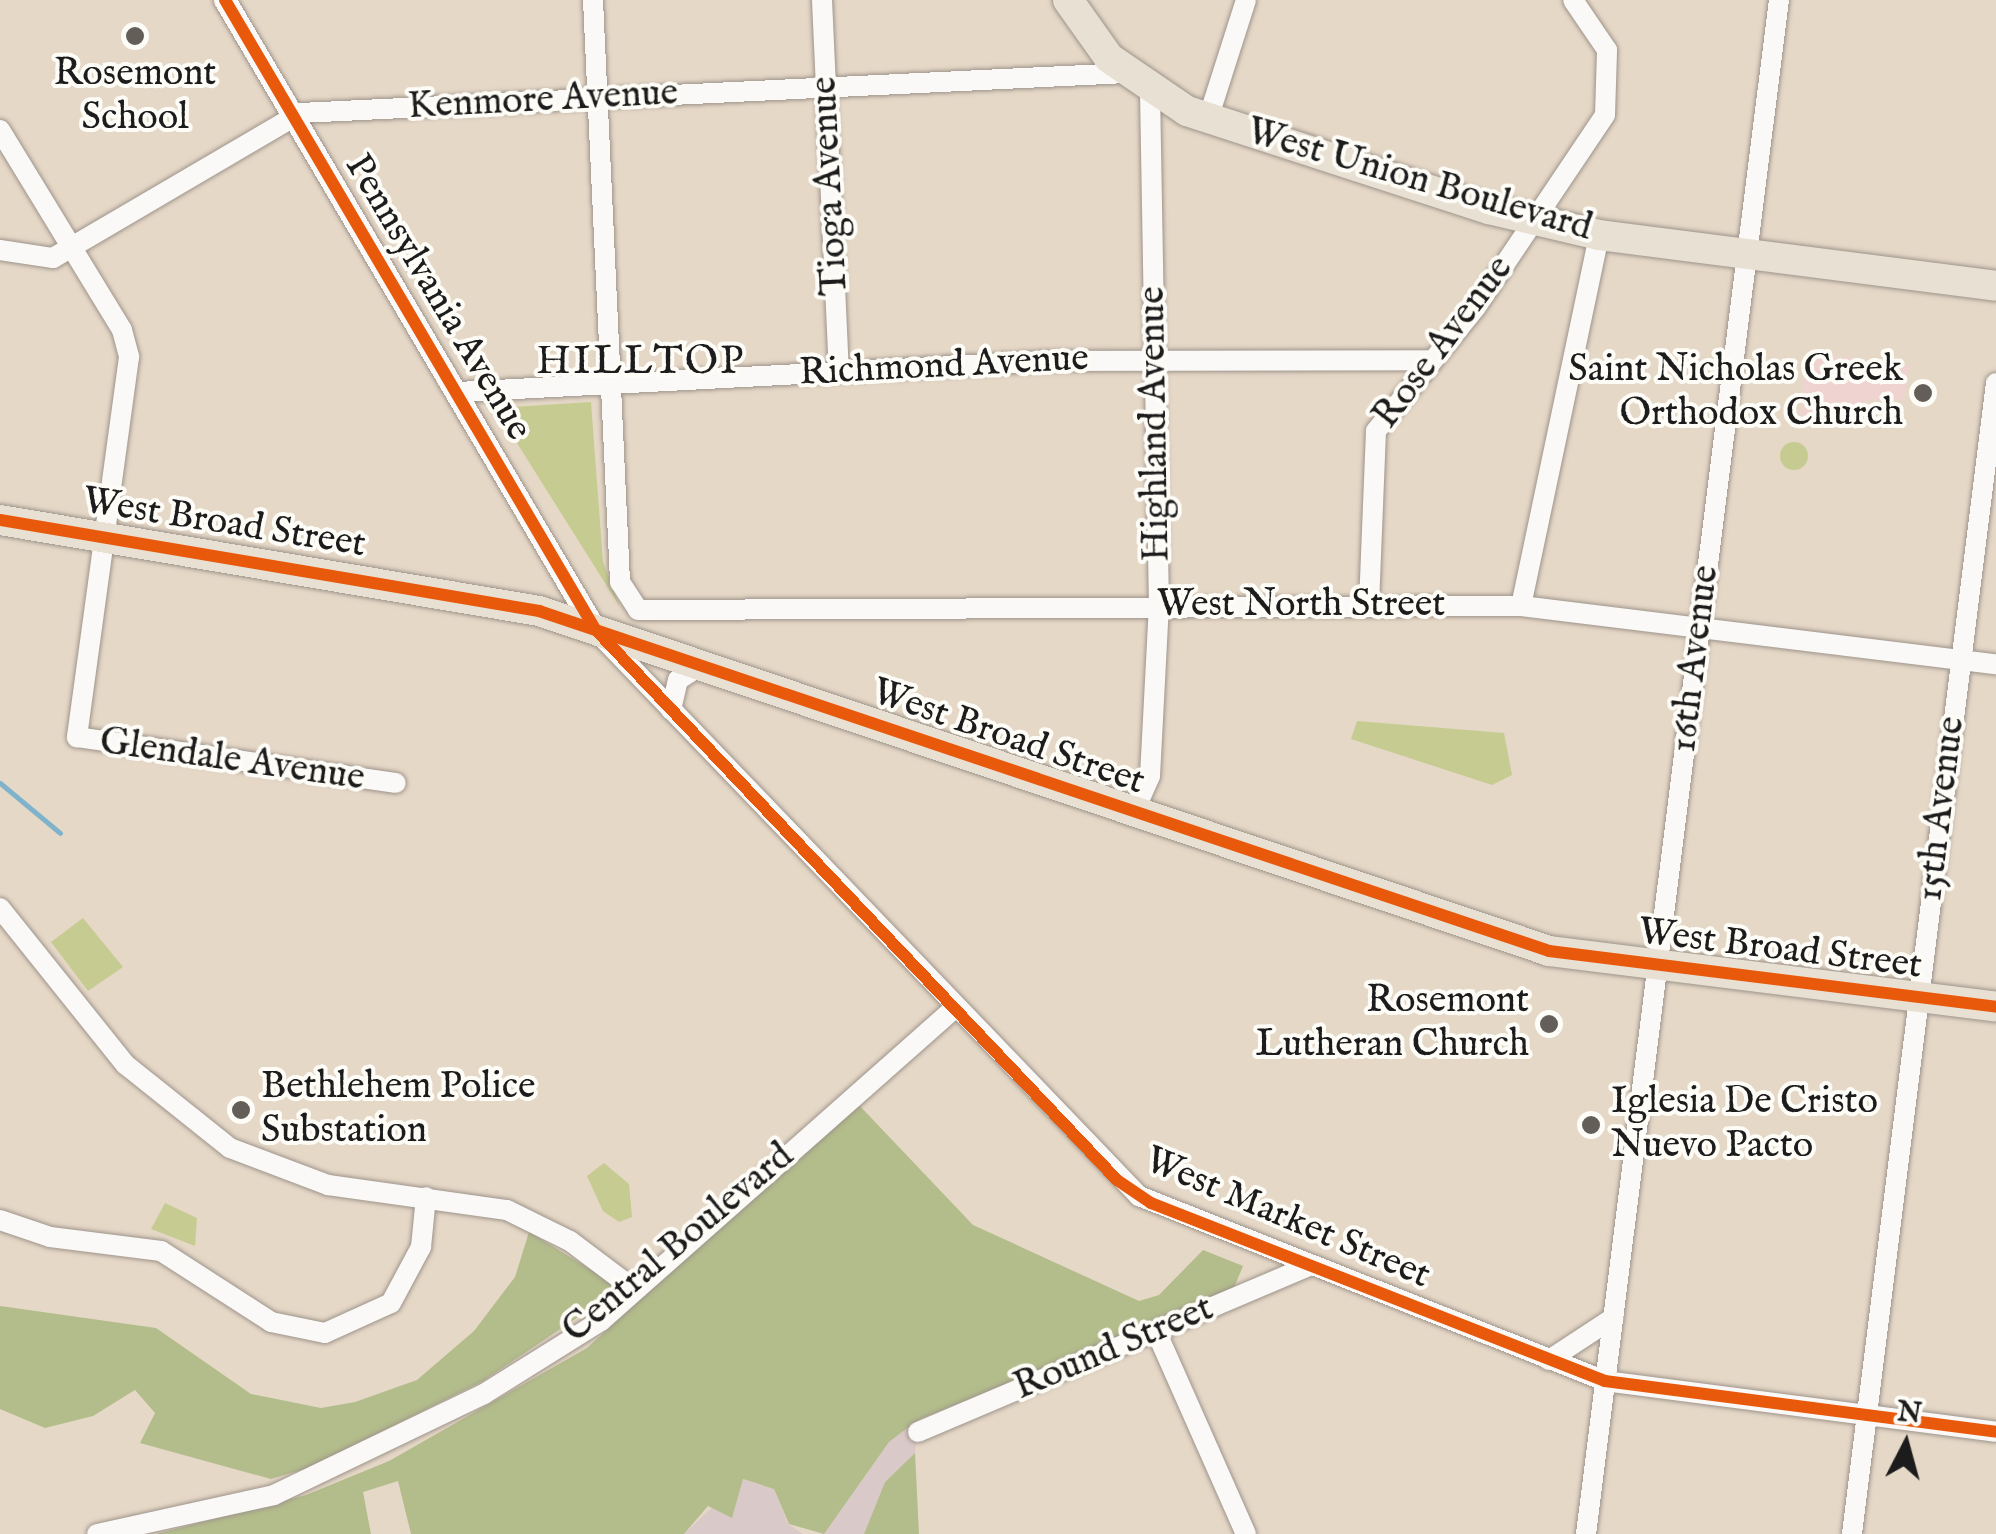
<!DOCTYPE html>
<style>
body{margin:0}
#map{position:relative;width:1996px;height:1534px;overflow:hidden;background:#e6d8c7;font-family:"IM FELL English",serif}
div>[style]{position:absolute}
.built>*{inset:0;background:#efd3d0}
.industrial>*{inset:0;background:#dac9c9}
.green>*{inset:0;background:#c6cb91}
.round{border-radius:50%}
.forest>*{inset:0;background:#b3bc8b}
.stream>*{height:5px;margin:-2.5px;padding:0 2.5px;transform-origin:2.5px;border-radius:2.5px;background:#7fb3cb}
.roads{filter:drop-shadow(0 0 2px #9d948b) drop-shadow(0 0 2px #9d948b)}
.minor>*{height:20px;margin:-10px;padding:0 10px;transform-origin:10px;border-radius:10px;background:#fbf9f7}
.tertiary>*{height:22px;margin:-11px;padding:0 11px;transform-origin:11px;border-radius:11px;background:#fbf9f7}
.primary>*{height:30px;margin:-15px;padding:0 15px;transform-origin:15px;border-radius:15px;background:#e8e0d3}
.cycleway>*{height:12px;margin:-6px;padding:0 6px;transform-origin:6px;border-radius:6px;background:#e8590c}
.dots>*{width:28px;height:28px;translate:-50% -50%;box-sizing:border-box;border:5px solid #fdfcf7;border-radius:50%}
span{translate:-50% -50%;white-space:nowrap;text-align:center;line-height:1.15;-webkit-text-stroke:8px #fdfcf7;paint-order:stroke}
.poi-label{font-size:38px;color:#1c1c1c}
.right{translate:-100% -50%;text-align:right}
.left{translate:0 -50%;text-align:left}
.street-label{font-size:38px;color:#1c1c1c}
.neighbourhood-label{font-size:40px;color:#1c1c1c;letter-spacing:2.5px}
.north{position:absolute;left:1856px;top:1394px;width:100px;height:100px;-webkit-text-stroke:8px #fdfcf7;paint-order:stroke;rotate:6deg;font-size:28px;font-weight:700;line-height:40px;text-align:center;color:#1c1c1c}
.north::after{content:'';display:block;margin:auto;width:35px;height:45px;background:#1c1c1c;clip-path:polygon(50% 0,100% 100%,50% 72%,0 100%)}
</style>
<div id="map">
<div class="built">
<div style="clip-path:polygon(1808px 352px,1909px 366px,1904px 400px,1868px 399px,1861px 428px,1799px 420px)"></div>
</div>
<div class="industrial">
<div style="clip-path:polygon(918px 1420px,915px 1453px,885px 1482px,864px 1534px,824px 1534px,889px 1442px)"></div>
<div style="clip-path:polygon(742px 1479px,774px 1489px,788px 1524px,803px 1534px,684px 1534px)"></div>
</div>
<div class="green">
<div style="clip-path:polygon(591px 402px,603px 562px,620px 607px,495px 408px)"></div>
<div class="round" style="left:1780px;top:442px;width:28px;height:28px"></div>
<div style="clip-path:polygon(1357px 721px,1504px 733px,1512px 775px,1492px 785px,1351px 739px)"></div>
<div style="clip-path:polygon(83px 918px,123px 967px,88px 991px,51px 942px)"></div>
<div style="clip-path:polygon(604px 1163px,629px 1184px,632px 1217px,619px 1222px,603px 1211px,587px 1176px)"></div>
<div style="clip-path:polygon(165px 1203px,197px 1218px,195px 1246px,151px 1229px)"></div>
</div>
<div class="forest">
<div style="clip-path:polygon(857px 1103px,973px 1225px,1139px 1301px,1159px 1295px,1203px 1250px,1243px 1266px,1233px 1290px,918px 1420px,889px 1442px,824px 1534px,789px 1524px,774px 1489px,743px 1479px,732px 1518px,708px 1506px,684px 1534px,411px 1534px,398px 1481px,363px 1492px,371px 1534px,156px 1534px,306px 1495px,389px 1461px,587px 1348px)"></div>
<div style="clip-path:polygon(529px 1232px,621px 1288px,483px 1381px,308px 1468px,271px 1479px,140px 1443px,155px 1413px,135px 1390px,93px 1416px,45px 1428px,0 1409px,0 1306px,156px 1328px,251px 1394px,321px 1408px,355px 1402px,417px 1380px,474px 1331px,515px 1277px)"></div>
<div style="clip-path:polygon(915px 1453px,919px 1534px,864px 1534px,885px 1482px)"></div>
</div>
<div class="stream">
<div style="left:0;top:783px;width:78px;rotate:39.8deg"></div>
</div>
<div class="roads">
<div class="minor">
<div style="left:593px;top:0;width:583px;rotate:87.34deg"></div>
<div style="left:620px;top:582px;width:33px;rotate:57deg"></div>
<div style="left:638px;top:610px;width:883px;rotate:-0.26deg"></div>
<div style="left:1521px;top:606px;width:479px;rotate:7deg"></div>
<div style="left:822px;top:0;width:372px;rotate:87.4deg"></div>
<div style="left:1208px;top:119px;width:125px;rotate:-72.3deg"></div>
<div style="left:0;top:130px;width:234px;rotate:58.6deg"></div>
<div style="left:122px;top:330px;width:28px;rotate:75deg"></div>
<div style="left:129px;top:357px;width:384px;rotate:97.8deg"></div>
<div style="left:77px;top:737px;width:322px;rotate:8.2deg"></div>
<div style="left:0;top:250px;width:54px;rotate:8.6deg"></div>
<div style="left:53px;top:258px;width:286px;rotate:-30.4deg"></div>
<div style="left:300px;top:113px;width:827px;rotate:-2.77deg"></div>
<div style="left:458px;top:392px;width:590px;rotate:-3.01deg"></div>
<div style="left:1047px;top:361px;width:384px;rotate:-0.1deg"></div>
<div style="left:1369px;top:605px;width:174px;rotate:-87.7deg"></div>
<div style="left:1376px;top:431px;width:159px;rotate:-51.1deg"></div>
<div style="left:1476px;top:307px;width:231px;rotate:-56.1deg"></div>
<div style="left:1605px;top:115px;width:65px;rotate:-88.2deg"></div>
<div style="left:1607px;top:50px;width:60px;rotate:-124.2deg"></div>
<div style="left:1521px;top:606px;width:379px;rotate:-78.1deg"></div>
<div style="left:601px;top:636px;width:777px;rotate:46.15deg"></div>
<div style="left:1139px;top:1196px;width:501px;rotate:21.65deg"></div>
<div style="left:1605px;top:1381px;width:394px;rotate:7.4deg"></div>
<div style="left:671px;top:710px;width:31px;rotate:-77deg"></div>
<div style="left:678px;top:680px;width:27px;rotate:-33deg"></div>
<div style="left:1134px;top:812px;width:39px;rotate:-66deg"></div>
<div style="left:1150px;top:776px;width:169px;rotate:-87deg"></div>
<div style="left:1159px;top:607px;width:516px;rotate:-91deg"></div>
<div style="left:0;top:908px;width:201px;rotate:51.3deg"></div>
<div style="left:126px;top:1065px;width:133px;rotate:38.6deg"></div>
<div style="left:230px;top:1148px;width:105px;rotate:20.7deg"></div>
<div style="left:328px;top:1185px;width:181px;rotate:8deg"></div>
<div style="left:507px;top:1210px;width:70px;rotate:26.2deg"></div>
<div style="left:570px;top:1241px;width:81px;rotate:37deg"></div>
<div style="left:0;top:1220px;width:53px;rotate:18.8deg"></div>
<div style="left:50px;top:1237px;width:112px;rotate:7.2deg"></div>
<div style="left:161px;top:1251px;width:131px;rotate:32.8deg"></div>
<div style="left:271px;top:1322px;width:55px;rotate:11.5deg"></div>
<div style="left:325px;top:1333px;width:72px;rotate:-24.4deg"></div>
<div style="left:391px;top:1303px;width:64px;rotate:-61.8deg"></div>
<div style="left:421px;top:1247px;width:50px;rotate:-84.3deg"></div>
<div style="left:1156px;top:1331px;width:222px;rotate:66.1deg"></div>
<div style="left:1549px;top:1360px;width:77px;rotate:-33.3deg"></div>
<div style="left:918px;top:1432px;width:426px;rotate:-23deg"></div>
<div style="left:97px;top:1534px;width:181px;rotate:-12.4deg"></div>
<div style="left:274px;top:1495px;width:233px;rotate:-25.7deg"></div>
<div style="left:484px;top:1394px;width:138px;rotate:-32deg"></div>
<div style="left:601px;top:1321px;width:471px;rotate:-41.5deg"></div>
<div style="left:1586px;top:1534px;width:1546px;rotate:-82.83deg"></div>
<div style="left:1852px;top:1534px;width:1160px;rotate:-82.87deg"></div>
</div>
<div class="tertiary">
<div style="left:225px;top:0;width:730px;rotate:59.53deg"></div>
</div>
<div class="primary">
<div style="left:1068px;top:0;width:71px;rotate:54.7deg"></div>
<div style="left:1109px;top:58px;width:94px;rotate:34.2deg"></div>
<div style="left:1187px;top:111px;width:318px;rotate:18deg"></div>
<div style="left:1489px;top:209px;width:113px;rotate:13.3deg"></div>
<div style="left:1599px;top:235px;width:400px;rotate:7.3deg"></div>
<div style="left:0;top:520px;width:547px;rotate:9.58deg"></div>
<div style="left:539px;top:611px;width:1066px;rotate:18.6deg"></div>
<div style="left:1549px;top:951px;width:450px;rotate:7.1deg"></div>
</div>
</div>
<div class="cycleway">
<div style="left:225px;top:0;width:730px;rotate:59.53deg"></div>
<div style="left:595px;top:629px;width:759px;rotate:46.55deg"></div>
<div style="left:1117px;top:1180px;width:41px;rotate:34.1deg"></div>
<div style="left:1151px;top:1203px;width:488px;rotate:21.4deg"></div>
<div style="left:1605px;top:1381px;width:394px;rotate:7.4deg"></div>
<div style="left:0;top:520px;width:547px;rotate:9.58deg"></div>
<div style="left:539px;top:611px;width:1066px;rotate:18.6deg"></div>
<div style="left:1549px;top:951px;width:450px;rotate:7.1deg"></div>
</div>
<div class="dots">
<div style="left:135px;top:36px;background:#635e58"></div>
<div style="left:1923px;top:393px;background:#635e58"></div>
<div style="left:1549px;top:1024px;background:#635e58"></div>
<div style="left:241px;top:1110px;background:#635e58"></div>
<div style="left:1591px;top:1125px;background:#635e58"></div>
</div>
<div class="poi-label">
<span style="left:135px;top:97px">Rosemont<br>School</span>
<span class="right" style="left:1903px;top:393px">Saint Nicholas Greek<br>Orthodox Church</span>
<span class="right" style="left:1529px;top:1024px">Rosemont<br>Lutheran Church</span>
<span class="left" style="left:261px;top:1110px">Bethlehem Police<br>Substation</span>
<span class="left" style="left:1611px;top:1125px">Iglesia De Cristo<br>Nuevo Pacto</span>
</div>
<div class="street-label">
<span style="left:543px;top:101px;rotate:-3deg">Kenmore Avenue</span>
<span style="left:1419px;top:181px;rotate:16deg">West Union Boulevard</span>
<span style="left:831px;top:186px;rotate:-93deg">Tioga Avenue</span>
<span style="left:437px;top:298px;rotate:59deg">Pennsylvania Avenue</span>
<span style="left:1444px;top:343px;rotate:-53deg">Rose Avenue</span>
<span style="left:944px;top:367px;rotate:-3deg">Richmond Avenue</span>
<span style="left:1156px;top:424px;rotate:-91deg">Highland Avenue</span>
<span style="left:224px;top:524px;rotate:9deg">West Broad Street</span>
<span style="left:1301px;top:606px">West North Street</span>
<span style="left:1696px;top:659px;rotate:-83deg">16th Avenue</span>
<span style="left:1008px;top:738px;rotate:19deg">West Broad Street</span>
<span style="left:232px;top:761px;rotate:8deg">Glendale Avenue</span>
<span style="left:1942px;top:809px;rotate:-83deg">15th Avenue</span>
<span style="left:1780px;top:950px;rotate:7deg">West Broad Street</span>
<span style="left:1287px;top:1219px;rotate:23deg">West Market Street</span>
<span style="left:679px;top:1244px;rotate:-40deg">Central Boulevard</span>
<span style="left:1114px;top:1349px;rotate:-23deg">Round Street</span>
</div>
<div class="neighbourhood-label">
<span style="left:641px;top:363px">HILLTOP</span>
</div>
<div class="north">N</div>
</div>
